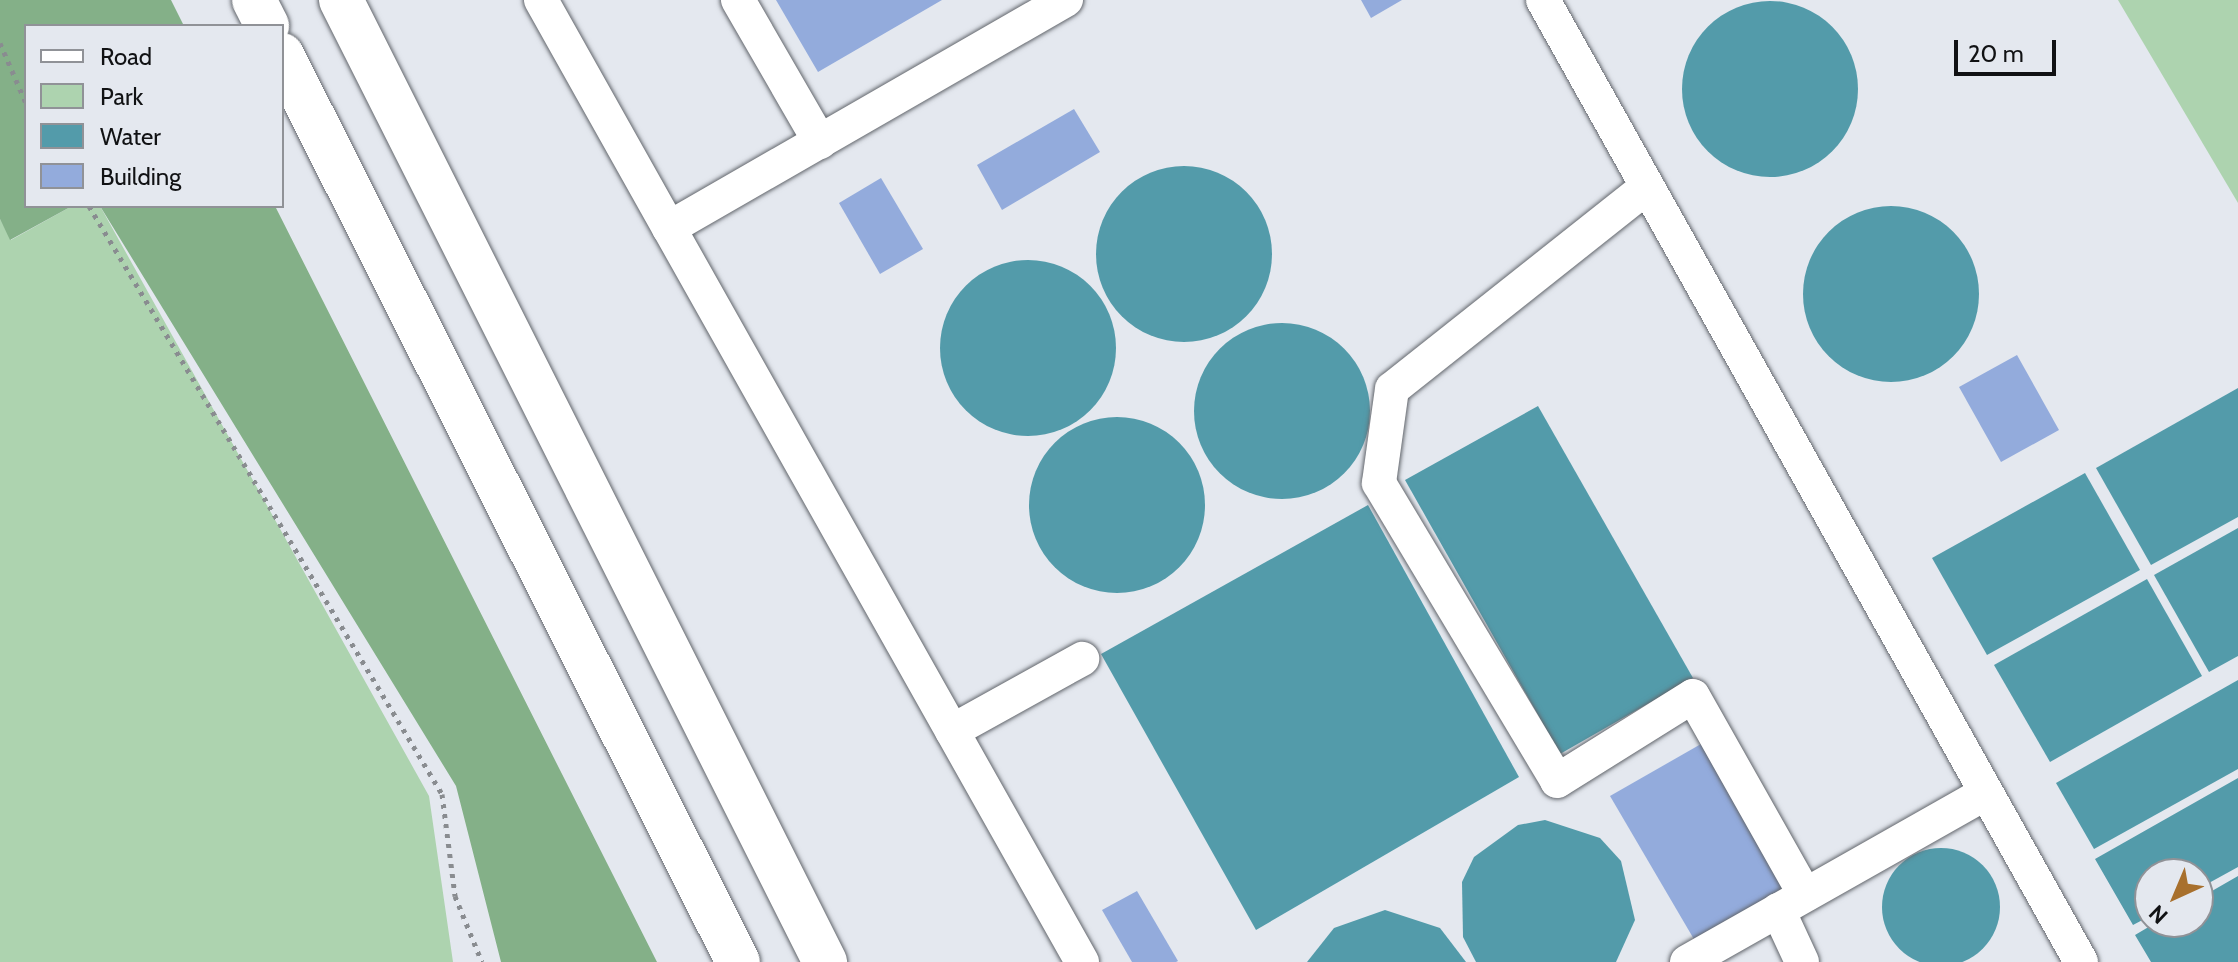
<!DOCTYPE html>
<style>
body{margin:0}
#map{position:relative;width:2238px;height:962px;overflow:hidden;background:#e4e8ef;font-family:Cabin,sans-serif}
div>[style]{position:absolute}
.green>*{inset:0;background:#add3af}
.forest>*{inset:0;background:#84b088}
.water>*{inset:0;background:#539baa}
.round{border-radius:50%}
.building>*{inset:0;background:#93abdc}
.path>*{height:5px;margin-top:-2.5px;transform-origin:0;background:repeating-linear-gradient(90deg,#898c90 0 4px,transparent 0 10px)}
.roads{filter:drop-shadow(0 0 2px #62666c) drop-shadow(0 0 2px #62666c)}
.minor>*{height:34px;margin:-17px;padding:0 17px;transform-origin:17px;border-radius:17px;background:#fff}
.highway>*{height:44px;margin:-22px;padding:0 22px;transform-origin:22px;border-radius:22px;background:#fff}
span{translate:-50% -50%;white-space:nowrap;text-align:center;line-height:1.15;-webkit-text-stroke:7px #e4e8ef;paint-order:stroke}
.legend{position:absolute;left:24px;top:24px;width:260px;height:184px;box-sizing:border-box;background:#e4e8ef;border:2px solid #909297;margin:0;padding:10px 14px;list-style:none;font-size:24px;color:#111214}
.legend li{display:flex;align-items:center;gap:16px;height:40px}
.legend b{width:40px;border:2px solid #909297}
.north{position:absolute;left:2134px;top:858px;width:80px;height:80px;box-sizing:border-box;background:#e4e8ef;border:2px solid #909297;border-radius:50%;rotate:224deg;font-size:22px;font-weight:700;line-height:32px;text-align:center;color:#111214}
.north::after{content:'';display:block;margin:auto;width:28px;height:36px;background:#a8702d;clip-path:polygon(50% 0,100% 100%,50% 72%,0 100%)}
.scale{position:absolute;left:1954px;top:40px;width:102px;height:36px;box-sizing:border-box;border:4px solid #111214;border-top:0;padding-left:10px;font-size:24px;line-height:28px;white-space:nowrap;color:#111214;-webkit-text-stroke:6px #e4e8ef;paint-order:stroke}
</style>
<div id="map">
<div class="green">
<div style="clip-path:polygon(2118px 0,2238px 0,2238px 203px)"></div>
<div style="clip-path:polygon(72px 206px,100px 206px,429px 796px,453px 962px,0 962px,0 219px,11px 240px)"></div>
</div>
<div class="forest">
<div style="clip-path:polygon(0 0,171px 0,184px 26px,26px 26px,26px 206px,72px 206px,10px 240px,0 219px)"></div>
<div style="clip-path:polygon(100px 206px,275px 206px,657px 962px,501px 962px,456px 786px)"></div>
</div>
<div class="water">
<div class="round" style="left:1682px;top:1px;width:176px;height:176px"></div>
<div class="round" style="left:1096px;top:166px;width:176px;height:176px"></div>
<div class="round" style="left:1803px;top:206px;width:176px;height:176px"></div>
<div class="round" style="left:940px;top:260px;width:176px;height:176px"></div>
<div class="round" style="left:1194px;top:323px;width:176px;height:176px"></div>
<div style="clip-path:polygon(2238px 388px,2238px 517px,2151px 565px,2096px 468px)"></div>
<div style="clip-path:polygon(1538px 406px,1693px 678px,1560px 754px,1405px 480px)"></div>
<div class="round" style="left:1029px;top:417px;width:176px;height:176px"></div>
<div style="clip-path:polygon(2085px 473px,2140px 570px,1987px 655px,1932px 558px)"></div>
<div style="clip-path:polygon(1368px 505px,1519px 777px,1256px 930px,1101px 654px)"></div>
<div style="clip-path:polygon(2238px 528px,2238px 656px,2209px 672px,2154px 575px)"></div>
<div style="clip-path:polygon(2147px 579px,2202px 676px,2050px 762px,1994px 665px)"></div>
<div style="clip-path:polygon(2238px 680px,2238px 769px,2094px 849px,2056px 783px)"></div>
<div style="clip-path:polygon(2238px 778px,2238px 867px,2198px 889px,2198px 874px,2150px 874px,2150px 916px,2133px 925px,2095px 859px)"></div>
<div style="clip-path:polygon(1545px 820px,1600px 838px,1621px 861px,1635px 920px,1616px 962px,1476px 962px,1463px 937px,1462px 882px,1474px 857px,1518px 825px)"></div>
<div class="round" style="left:1882px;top:848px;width:118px;height:118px"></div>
<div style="clip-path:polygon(2238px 876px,2238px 962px,2151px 962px,2135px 935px,2157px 922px,2198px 922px,2198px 899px)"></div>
<div style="clip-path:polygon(1385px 910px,1440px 928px,1466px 962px,1307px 962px,1334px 928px)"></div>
</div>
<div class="building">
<div style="clip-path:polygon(776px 0,942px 0,818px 72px)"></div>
<div style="clip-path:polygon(1361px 0,1402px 0,1371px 18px)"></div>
<div style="clip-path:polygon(1074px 109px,1100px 152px,1002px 210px,977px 165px)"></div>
<div style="clip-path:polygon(881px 178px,923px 249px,880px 274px,839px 203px)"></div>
<div style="clip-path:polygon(2017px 355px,2059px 430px,2001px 462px,1959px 387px)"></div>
<div style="clip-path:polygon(1701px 744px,1786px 888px,1695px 941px,1610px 796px)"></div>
<div style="clip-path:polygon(1137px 891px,1178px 961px,1176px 962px,1132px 962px,1102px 910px)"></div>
</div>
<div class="path">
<div style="left:0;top:43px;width:65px;rotate:66.6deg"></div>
<div style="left:89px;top:206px;width:686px;rotate:59.02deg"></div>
<div style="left:442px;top:794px;width:103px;rotate:82.7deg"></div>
<div style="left:455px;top:896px;width:71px;rotate:67.8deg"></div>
</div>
<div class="roads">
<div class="minor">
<div style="left:541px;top:0;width:261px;rotate:60.7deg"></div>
<div style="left:669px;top:228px;width:458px;rotate:-29.9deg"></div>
<div style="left:738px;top:0;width:164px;rotate:60deg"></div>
<div style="left:1543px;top:0;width:1102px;rotate:60.78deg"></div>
<div style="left:1647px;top:187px;width:325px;rotate:141.6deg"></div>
<div style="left:1392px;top:389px;width:95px;rotate:97.9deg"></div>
<div style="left:1379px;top:483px;width:347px;rotate:59.1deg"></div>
<div style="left:1557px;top:781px;width:160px;rotate:-32deg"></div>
<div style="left:1693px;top:696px;width:228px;rotate:60.6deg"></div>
<div style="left:669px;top:228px;width:842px;rotate:60.63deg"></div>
<div style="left:952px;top:731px;width:149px;rotate:-29deg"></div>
<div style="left:1778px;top:910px;width:57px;rotate:65.2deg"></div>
<div style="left:1687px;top:962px;width:343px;rotate:-29.5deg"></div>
</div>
<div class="highway">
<div style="left:254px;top:0;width:29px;rotate:63deg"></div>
<div style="left:341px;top:0;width:1077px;rotate:63.29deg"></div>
<div style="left:282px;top:55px;width:1015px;rotate:63.31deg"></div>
</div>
</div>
<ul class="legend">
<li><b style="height:10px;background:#fff"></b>Road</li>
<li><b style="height:22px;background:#add3af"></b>Park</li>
<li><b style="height:22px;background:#539baa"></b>Water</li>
<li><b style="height:22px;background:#93abdc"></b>Building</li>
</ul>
<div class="north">N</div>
<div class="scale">20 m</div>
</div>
